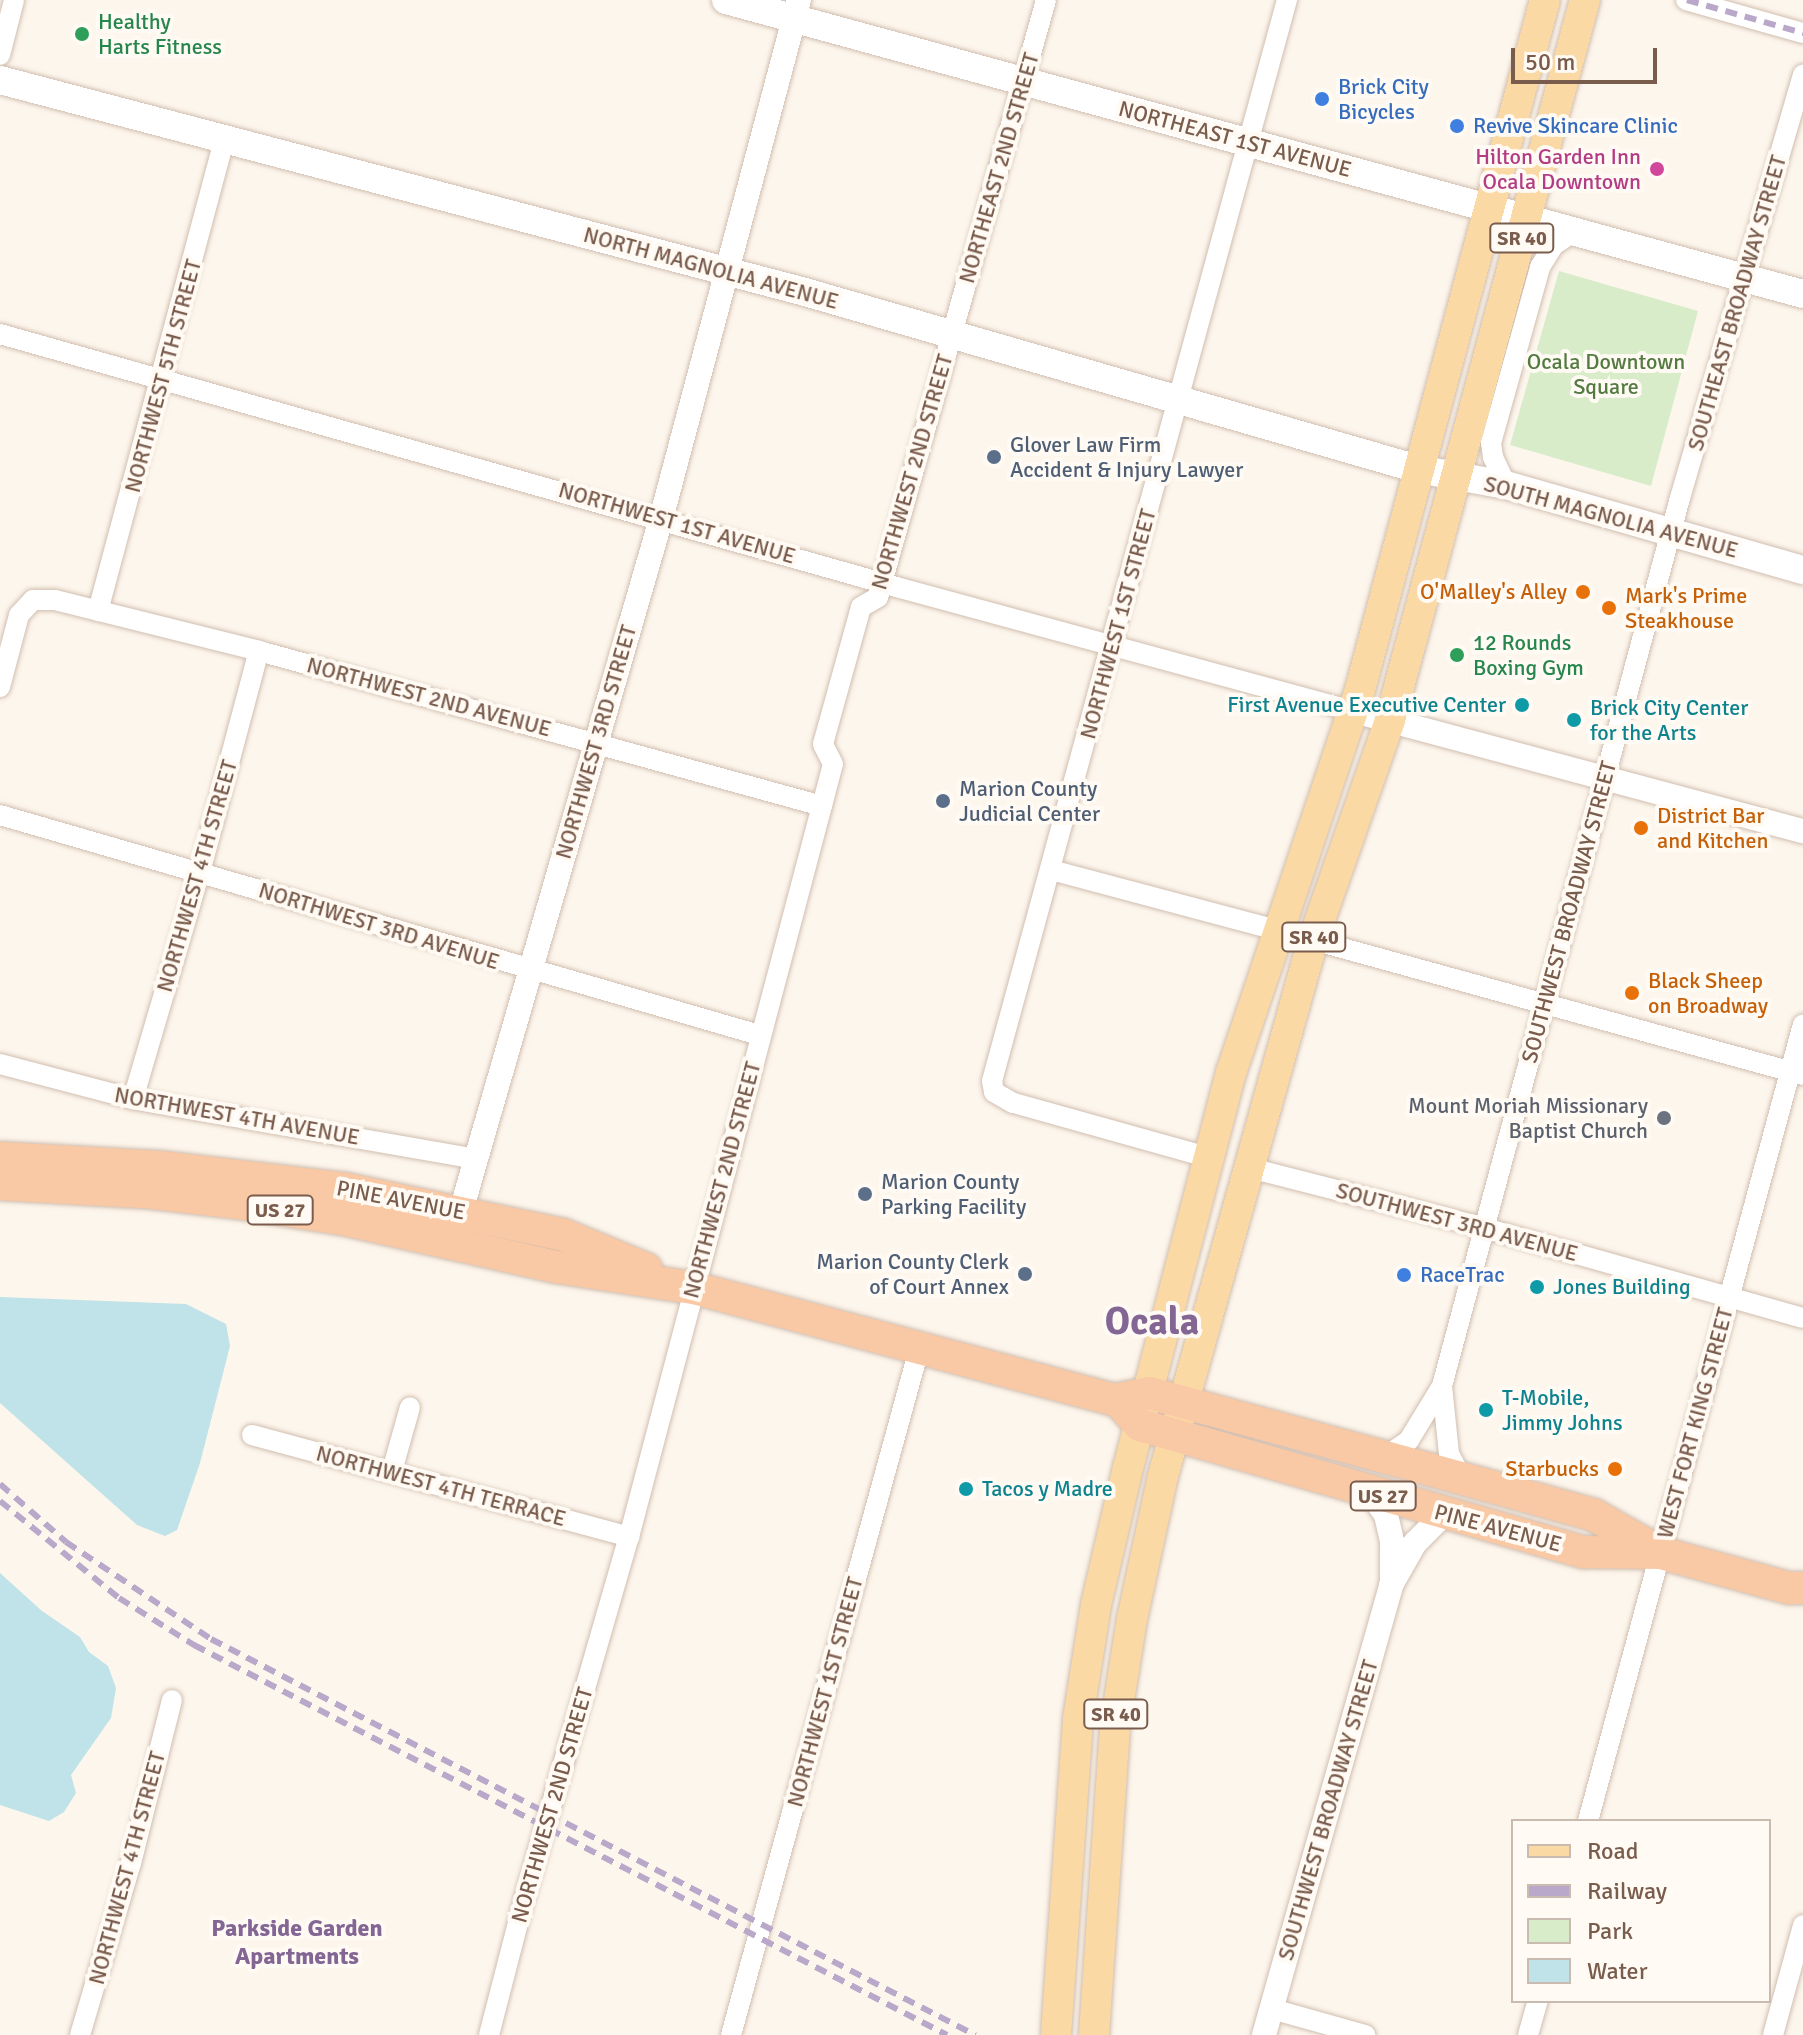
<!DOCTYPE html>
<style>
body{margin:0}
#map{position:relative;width:1803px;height:2035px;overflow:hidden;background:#fdf6ec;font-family:Signika,sans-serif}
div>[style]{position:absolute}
.green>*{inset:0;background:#d8ecc9}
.water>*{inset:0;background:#bfe3e8}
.roads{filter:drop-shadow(0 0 2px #d1beb0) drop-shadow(0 0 2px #d1beb0)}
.minor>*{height:20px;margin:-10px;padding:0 10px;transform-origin:10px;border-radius:10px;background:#fff}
.tertiary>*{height:24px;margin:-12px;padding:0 12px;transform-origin:12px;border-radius:12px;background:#fff}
.secondary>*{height:28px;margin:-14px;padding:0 14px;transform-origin:14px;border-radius:14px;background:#fff}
.primary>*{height:30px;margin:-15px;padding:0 15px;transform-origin:15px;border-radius:15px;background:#fbd9a5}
.trunk>*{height:32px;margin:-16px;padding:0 16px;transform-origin:16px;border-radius:16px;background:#f9c8a4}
.rail>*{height:6px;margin-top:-3px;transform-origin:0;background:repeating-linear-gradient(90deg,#b9a8c9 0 12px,transparent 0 20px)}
.dots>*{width:22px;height:22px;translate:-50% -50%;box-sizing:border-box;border:4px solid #fffaf3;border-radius:50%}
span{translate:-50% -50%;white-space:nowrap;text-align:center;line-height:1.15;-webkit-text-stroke:8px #fffaf3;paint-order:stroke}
.shield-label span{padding:2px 6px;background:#fffaf3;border:2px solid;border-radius:6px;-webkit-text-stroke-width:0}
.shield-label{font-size:20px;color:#7a5c4d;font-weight:700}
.leisure-label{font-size:22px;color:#27864d}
.left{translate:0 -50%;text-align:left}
.shop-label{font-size:22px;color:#366cbe}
.street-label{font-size:22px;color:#7a5c4d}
.hotel-label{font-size:22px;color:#b23c85}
.right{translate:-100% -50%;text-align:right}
.park-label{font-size:22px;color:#537a41}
.service-label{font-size:22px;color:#4e5e75}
.food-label{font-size:22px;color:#c56008}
.culture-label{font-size:22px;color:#0d838f}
.worship-label{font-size:22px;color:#5b616d}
.neighbourhood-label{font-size:24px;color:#846695;font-weight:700}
.town-label{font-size:38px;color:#846695;font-weight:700}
.legend{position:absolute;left:1511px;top:1819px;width:260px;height:184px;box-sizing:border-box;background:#fffaf3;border:2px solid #cabbb1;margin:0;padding:10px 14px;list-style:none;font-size:24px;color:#7a5c4d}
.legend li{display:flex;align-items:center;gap:16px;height:40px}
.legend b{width:40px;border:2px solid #cabbb1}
.scale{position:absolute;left:1511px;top:48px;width:146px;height:36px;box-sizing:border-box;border:4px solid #7a5c4d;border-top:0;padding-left:10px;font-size:24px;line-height:28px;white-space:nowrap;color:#7a5c4d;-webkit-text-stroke:6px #fffaf3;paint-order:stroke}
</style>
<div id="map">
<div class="green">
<div style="clip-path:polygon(1559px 271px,1698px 311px,1651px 486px,1510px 445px)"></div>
</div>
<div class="water">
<div style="clip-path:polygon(0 1297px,186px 1304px,226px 1324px,230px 1346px,200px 1463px,177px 1530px,165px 1536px,137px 1525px,0 1403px)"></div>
<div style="clip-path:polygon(0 1573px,42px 1611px,80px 1637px,89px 1652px,108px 1666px,116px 1688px,111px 1718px,71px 1775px,76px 1793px,64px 1812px,49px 1821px,0 1805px)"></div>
</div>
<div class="roads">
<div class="minor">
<div style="left:1686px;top:0;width:122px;rotate:15.8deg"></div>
<div style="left:0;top:55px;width:57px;rotate:-75.7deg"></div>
<div style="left:0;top:334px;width:935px;rotate:15.76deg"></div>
<div style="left:900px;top:588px;width:470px;rotate:15.2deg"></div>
<div style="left:1506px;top:485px;width:31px;rotate:-115deg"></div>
<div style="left:1493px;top:457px;width:14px;rotate:-98deg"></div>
<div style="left:1491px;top:443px;width:183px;rotate:-74.4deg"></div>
<div style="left:1540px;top:267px;width:26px;rotate:-58deg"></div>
<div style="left:1554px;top:245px;width:25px;rotate:-34deg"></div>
<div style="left:98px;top:611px;width:487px;rotate:-75deg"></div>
<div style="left:0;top:687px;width:74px;rotate:-75.2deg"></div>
<div style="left:19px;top:615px;width:21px;rotate:-47deg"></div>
<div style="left:33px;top:600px;width:22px"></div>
<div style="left:55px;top:600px;width:210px;rotate:14deg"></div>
<div style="left:259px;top:651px;width:584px;rotate:15.39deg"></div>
<div style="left:0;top:815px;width:790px;rotate:16.16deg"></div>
<div style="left:1051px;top:870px;width:234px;rotate:14.9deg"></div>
<div style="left:1313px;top:940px;width:508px;rotate:15.4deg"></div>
<div style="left:0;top:1064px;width:138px;rotate:14.7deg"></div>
<div style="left:133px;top:1099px;width:348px;rotate:9.9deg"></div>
<div style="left:133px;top:1099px;width:237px;rotate:-73.6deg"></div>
<div style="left:200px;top:872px;width:229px;rotate:-75.1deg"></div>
<div style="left:1207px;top:1157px;width:201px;rotate:-164.4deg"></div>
<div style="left:1013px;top:1103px;width:22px;rotate:-150deg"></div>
<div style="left:994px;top:1092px;width:11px;rotate:-100deg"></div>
<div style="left:992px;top:1081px;width:1121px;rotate:-74.74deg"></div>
<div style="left:1250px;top:1168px;width:243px;rotate:14.3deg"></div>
<div style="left:1485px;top:1228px;width:330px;rotate:15.8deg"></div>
<div style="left:1442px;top:1386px;width:68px;rotate:84.1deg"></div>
<div style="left:1449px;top:1454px;width:27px;rotate:62deg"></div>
<div style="left:252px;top:1435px;width:391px;rotate:15.1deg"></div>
<div style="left:1385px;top:1457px;width:29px;rotate:-35deg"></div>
<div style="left:1409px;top:1440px;width:63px;rotate:-58.6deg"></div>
<div style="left:1442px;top:1386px;width:919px;rotate:-75deg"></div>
<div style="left:1680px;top:498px;width:441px;rotate:-73.8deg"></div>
<div style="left:392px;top:1471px;width:66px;rotate:-74.3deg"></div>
<div style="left:1588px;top:1821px;width:825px;rotate:-74.9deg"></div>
<div style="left:1272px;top:2009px;width:97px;rotate:15.6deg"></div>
<div style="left:80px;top:2035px;width:179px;rotate:-73.5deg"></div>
<div style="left:131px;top:1863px;width:168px;rotate:-75.9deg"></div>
<div style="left:489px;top:2035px;width:139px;rotate:-75.5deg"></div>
<div style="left:524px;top:1900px;width:378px;rotate:-73.9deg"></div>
<div style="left:629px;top:1537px;width:799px;rotate:-75.22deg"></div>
<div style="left:833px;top:764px;width:22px;rotate:-117deg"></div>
<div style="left:823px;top:744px;width:142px;rotate:-74.5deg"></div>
<div style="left:861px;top:607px;width:20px;rotate:-30deg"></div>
<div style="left:878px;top:597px;width:620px;rotate:-74.28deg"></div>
<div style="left:731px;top:2035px;width:711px;rotate:-74.67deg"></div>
<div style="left:1528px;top:2035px;width:35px;rotate:-74deg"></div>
<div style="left:1773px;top:2035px;width:114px;rotate:-74.7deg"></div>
</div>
<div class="tertiary">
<div style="left:1354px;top:711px;width:465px;rotate:15deg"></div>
<div style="left:461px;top:1211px;width:720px;rotate:-73.88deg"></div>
<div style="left:661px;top:519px;width:537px;rotate:-75.11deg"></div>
<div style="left:1370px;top:1492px;width:28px;rotate:55deg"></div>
<div style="left:1386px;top:1515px;width:28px;rotate:77deg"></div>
<div style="left:1392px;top:1542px;width:38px;rotate:90deg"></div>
<div style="left:1264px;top:2035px;width:468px;rotate:-74.2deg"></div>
<div style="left:1391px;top:1585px;width:48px;rotate:-60.3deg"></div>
<div style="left:1415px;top:1543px;width:42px;rotate:-45deg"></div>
</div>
<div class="secondary">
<div style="left:726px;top:0;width:1116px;rotate:15.27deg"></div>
<div style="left:0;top:80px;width:832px;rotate:14.75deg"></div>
<div style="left:805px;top:292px;width:638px;rotate:16.11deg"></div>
<div style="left:1418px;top:469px;width:89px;rotate:10.3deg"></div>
<div style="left:1506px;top:485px;width:309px;rotate:16deg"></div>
</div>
<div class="primary">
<div style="left:1056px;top:2035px;width:317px;rotate:-86deg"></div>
<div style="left:1078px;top:1719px;width:115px;rotate:-81deg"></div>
<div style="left:1096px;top:1605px;width:141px;rotate:-76.9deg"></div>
<div style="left:1128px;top:1468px;width:411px;rotate:-75.4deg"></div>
<div style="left:1232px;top:1070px;width:401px;rotate:-71.4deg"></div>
<div style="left:1360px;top:690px;width:714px;rotate:-74.99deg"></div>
<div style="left:1094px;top:2035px;width:310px;rotate:-86.1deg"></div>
<div style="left:1115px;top:1726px;width:108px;rotate:-81deg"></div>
<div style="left:1132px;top:1619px;width:146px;rotate:-77.8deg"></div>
<div style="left:1163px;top:1476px;width:557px;rotate:-74.37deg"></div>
<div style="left:1313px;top:940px;width:233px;rotate:-70.7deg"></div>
<div style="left:1390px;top:720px;width:746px;rotate:-74.85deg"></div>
</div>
<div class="trunk">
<div style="left:0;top:1158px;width:159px;rotate:3.2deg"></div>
<div style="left:159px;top:1167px;width:188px;rotate:6.7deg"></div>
<div style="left:346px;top:1189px;width:223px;rotate:11.9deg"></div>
<div style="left:564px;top:1235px;width:89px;rotate:22.5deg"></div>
<div style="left:0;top:1184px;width:154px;rotate:3.3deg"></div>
<div style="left:154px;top:1193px;width:86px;rotate:6.7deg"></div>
<div style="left:239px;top:1203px;width:104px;rotate:8.8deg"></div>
<div style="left:342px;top:1219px;width:219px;rotate:12.6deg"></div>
<div style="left:556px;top:1267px;width:140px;rotate:8.7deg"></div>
<div style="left:694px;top:1288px;width:435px;rotate:14.9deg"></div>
<div style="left:1114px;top:1400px;width:36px;rotate:-11deg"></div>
<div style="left:1149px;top:1393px;width:245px;rotate:15.2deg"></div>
<div style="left:1385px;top:1457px;width:217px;rotate:15.5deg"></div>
<div style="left:1594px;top:1515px;width:77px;rotate:29.6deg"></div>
<div style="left:1118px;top:1400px;width:33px;rotate:49deg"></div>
<div style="left:1140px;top:1425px;width:462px;rotate:16deg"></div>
<div style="left:1584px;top:1552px;width:77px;rotate:0.7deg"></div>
<div style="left:1661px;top:1553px;width:133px;rotate:15.3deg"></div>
<div style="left:1789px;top:1588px;width:14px"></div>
</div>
</div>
<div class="rail">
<div style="left:1687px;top:0;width:121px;rotate:15.9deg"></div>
<div style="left:0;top:1484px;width:88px;rotate:41.3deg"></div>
<div style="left:66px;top:1542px;width:174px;rotate:33.8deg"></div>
<div style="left:211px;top:1639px;width:861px;rotate:27.4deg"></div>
<div style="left:0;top:1501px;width:154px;rotate:39.2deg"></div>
<div style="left:119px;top:1598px;width:89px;rotate:32.1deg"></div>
<div style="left:194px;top:1645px;width:848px;rotate:27.38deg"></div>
</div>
<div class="dots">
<div style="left:82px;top:34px;background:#2e9e5b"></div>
<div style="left:1322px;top:99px;background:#3f7fe0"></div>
<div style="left:1457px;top:126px;background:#3f7fe0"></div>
<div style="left:1657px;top:169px;background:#d1479c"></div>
<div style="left:994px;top:457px;background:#5c6f8a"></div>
<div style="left:1583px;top:592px;background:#e8710a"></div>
<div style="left:1609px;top:608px;background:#e8710a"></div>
<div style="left:1457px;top:655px;background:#2e9e5b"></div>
<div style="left:1522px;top:705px;background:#0f9aa8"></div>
<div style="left:1574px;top:720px;background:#0f9aa8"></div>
<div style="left:943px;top:801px;background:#5c6f8a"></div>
<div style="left:1641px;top:828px;background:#e8710a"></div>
<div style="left:1632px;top:993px;background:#e8710a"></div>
<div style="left:1664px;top:1118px;background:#6b7280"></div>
<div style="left:865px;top:1194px;background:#5c6f8a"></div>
<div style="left:1025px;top:1274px;background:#5c6f8a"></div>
<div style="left:1404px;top:1275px;background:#3f7fe0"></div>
<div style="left:1537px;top:1287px;background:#0f9aa8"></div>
<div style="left:1486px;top:1410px;background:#0f9aa8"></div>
<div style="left:1615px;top:1469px;background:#e8710a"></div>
<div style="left:966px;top:1489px;background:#0f9aa8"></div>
</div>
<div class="shield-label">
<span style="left:1522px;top:238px">SR 40</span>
<span style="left:1314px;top:937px">SR 40</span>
<span style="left:280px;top:1210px">US 27</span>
<span style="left:1383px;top:1496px">US 27</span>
<span style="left:1116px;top:1714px">SR 40</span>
</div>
<div class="leisure-label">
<span class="left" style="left:98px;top:34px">Healthy<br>Harts Fitness</span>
<span class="left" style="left:1473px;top:655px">12 Rounds<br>Boxing Gym</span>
</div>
<div class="shop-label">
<span class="left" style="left:1338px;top:99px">Brick City<br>Bicycles</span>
<span class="left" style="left:1473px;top:126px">Revive Skincare Clinic</span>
<span class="left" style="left:1420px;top:1275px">RaceTrac</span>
</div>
<div class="street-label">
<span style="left:1235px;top:139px;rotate:15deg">NORTHEAST 1ST AVENUE</span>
<span style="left:999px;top:168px;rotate:-74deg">NORTHEAST 2ND STREET</span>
<span style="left:711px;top:268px;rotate:15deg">NORTH MAGNOLIA AVENUE</span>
<span style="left:1737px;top:303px;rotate:-74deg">SOUTHEAST BROADWAY STREET</span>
<span style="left:163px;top:376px;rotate:-75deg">NORTHWEST 5TH STREET</span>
<span style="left:912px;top:472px;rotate:-74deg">NORTHWEST 2ND STREET</span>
<span style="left:1611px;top:517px;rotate:15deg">SOUTH MAGNOLIA AVENUE</span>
<span style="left:677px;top:523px;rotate:16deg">NORTHWEST 1ST AVENUE</span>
<span style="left:1118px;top:624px;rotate:-75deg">NORTHWEST 1ST STREET</span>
<span style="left:429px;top:697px;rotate:15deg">NORTHWEST 2ND AVENUE</span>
<span style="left:596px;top:742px;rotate:-74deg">NORTHWEST 3RD STREET</span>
<span style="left:197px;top:876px;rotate:-74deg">NORTHWEST 4TH STREET</span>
<span style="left:1569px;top:912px;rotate:-75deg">SOUTHWEST BROADWAY STREET</span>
<span style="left:379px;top:926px;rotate:17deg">NORTHWEST 3RD AVENUE</span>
<span style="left:237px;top:1116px;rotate:10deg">NORTHWEST 4TH AVENUE</span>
<span style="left:722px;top:1180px;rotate:-75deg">NORTHWEST 2ND STREET</span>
<span style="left:401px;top:1200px;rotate:11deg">PINE AVENUE</span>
<span style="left:1457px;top:1222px;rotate:15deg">SOUTHWEST 3RD AVENUE</span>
<span style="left:1695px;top:1423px;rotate:-75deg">WEST FORT KING STREET</span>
<span style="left:441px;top:1486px;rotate:15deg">NORTHWEST 4TH TERRACE</span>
<span style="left:1498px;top:1528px;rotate:15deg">PINE AVENUE</span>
<span style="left:825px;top:1692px;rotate:-75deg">NORTHWEST 1ST STREET</span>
<span style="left:552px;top:1805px;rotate:-74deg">NORTHWEST 2ND STREET</span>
<span style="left:1328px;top:1810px;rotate:-74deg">SOUTHWEST BROADWAY STREET</span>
<span style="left:127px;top:1868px;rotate:-75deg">NORTHWEST 4TH STREET</span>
</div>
<div class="hotel-label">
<span class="right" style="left:1641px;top:169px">Hilton Garden Inn<br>Ocala Downtown</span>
</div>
<div class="park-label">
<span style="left:1606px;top:374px">Ocala Downtown<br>Square</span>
</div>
<div class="service-label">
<span class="left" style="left:1010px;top:457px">Glover Law Firm<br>Accident &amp; Injury Lawyer</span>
<span class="left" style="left:959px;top:801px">Marion County<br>Judicial Center</span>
<span class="left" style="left:881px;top:1194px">Marion County<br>Parking Facility</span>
<span class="right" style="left:1009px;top:1274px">Marion County Clerk<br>of Court Annex</span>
</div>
<div class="food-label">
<span class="right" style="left:1567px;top:592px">O'Malley's Alley</span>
<span class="left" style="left:1625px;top:608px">Mark's Prime<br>Steakhouse</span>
<span class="left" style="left:1657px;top:828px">District Bar<br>and Kitchen</span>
<span class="left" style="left:1648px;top:993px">Black Sheep<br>on Broadway</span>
<span class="right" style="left:1599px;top:1469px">Starbucks</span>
</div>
<div class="culture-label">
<span class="right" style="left:1506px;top:705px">First Avenue Executive Center</span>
<span class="left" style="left:1590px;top:720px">Brick City Center<br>for the Arts</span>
<span class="left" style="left:1553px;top:1287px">Jones Building</span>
<span class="left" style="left:1502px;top:1410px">T-Mobile,<br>Jimmy Johns</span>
<span class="left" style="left:982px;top:1489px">Tacos y Madre</span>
</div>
<div class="worship-label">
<span class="right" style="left:1648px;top:1118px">Mount Moriah Missionary<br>Baptist Church</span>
</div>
<div class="neighbourhood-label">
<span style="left:297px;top:1943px">Parkside Garden<br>Apartments</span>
</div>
<div class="town-label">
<span style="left:1152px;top:1322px">Ocala</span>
</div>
<ul class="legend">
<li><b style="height:10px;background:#fbd9a5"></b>Road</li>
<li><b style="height:10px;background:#b9a8c9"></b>Railway</li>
<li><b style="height:22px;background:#d8ecc9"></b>Park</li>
<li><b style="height:22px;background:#bfe3e8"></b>Water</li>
</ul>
<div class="scale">50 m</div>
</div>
